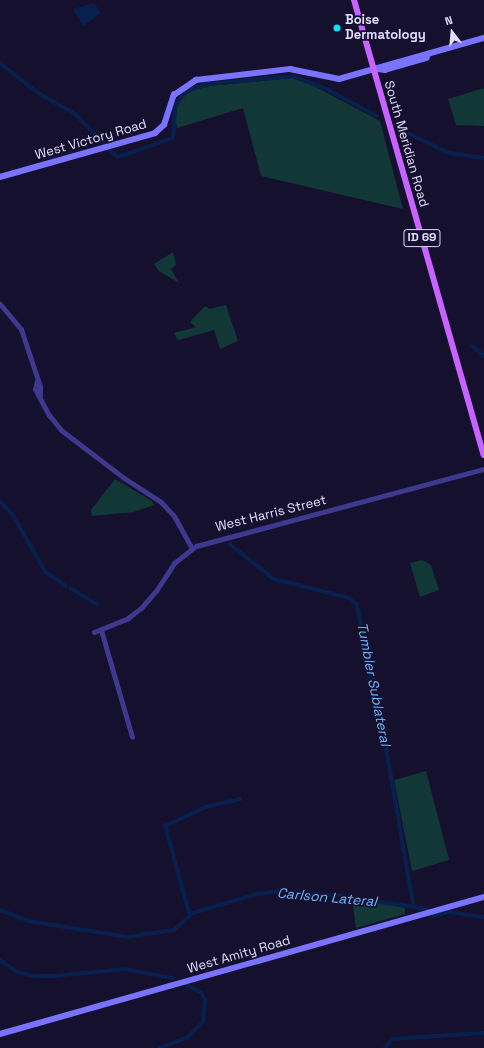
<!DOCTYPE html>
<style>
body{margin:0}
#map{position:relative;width:484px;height:1048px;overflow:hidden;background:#15102d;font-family:"Space Grotesk",sans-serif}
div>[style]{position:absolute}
.green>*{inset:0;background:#123737}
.water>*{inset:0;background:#08204e}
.canal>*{height:3.5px;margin:-1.75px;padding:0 1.75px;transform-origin:1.75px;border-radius:1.75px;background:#08204e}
.tertiary>*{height:5px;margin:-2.5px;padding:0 2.5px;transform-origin:2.5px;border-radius:2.5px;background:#3e388e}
.secondary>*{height:5.5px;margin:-2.75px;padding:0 2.75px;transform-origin:2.75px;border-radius:2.75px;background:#7973ff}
.primary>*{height:6px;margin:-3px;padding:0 3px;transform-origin:3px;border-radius:3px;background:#c863ff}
.dots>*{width:11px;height:11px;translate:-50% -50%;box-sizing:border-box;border:2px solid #15102d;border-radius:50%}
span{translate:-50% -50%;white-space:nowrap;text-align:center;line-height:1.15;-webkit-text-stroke:3.5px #15102d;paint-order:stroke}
.shield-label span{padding:1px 3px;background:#15102d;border:1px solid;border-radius:3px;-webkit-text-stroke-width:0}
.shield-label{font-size:12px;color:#e1dcff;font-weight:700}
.poi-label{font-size:13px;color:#e1dcff;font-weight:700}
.left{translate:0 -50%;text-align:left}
.street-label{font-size:13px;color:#e1dcff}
.water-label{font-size:14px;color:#6ab7ff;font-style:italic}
.north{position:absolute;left:432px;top:12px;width:40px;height:40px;-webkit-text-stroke:3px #15102d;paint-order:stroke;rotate:344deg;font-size:11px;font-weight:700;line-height:16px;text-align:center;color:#e1dcff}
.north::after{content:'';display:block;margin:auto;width:14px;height:18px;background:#e1dcff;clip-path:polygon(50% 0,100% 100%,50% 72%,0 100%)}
</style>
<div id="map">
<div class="green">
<div style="clip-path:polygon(292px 78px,316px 87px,380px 121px,403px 209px,261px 176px,243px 108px,177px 128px,174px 112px,178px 102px,190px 91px,210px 86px)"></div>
<div style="clip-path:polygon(484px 88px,484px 126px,456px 125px,448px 99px)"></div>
<div style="clip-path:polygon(173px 252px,176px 265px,171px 269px,179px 283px,159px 271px,154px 264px)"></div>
<div style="clip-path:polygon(226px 305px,238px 341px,220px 349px,214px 330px,179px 340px,177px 339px,174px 333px,196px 327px,190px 322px,205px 306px,210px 309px)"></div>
<div style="clip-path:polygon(115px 479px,152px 501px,154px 505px,134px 512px,92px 516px,91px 510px)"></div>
<div style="clip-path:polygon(422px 560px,431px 565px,439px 590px,420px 597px,410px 563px)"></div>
<div style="clip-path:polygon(426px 771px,449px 860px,412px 871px,394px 780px)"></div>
<div style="clip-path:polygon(352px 898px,405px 908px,405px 914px,356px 928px)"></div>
</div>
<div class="water">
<div style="clip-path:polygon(94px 3px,101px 13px,83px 26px,73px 9px)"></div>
</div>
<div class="canal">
<div style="left:0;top:63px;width:47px;rotate:38.1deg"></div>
<div style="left:37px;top:92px;width:44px;rotate:30.1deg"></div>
<div style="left:75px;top:114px;width:44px;rotate:45deg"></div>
<div style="left:400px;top:129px;width:55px;rotate:26.1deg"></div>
<div style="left:449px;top:153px;width:35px;rotate:8deg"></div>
<div style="left:111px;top:151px;width:9px;rotate:41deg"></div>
<div style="left:118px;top:157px;width:58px;rotate:-19.1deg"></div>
<div style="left:173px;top:138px;width:30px;rotate:-86deg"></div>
<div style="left:175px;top:108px;width:9px;rotate:-63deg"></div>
<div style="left:179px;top:100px;width:12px;rotate:-48deg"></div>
<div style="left:187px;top:91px;width:21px;rotate:-19deg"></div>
<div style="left:207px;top:84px;width:86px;rotate:-5.3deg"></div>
<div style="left:293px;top:76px;width:34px;rotate:21deg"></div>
<div style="left:325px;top:88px;width:59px;rotate:28.3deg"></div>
<div style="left:473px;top:346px;width:15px;rotate:42deg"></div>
<div style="left:0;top:501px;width:19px;rotate:47deg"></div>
<div style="left:13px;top:515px;width:66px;rotate:59.9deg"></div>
<div style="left:46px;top:572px;width:24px;rotate:35deg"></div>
<div style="left:230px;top:544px;width:56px;rotate:38.5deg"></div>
<div style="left:274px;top:579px;width:77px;rotate:14.2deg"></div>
<div style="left:349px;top:598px;width:10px;rotate:37deg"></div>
<div style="left:357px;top:604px;width:139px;rotate:78.4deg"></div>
<div style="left:385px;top:740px;width:169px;rotate:80.1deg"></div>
<div style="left:71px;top:588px;width:31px;rotate:32deg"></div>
<div style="left:0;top:910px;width:30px;rotate:21deg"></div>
<div style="left:28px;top:921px;width:101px;rotate:9.1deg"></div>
<div style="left:128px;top:937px;width:47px;rotate:-8.7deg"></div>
<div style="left:174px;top:930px;width:25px;rotate:-42deg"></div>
<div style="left:193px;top:913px;width:67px;rotate:-16.5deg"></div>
<div style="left:257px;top:894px;width:26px;rotate:-7deg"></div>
<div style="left:283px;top:891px;width:59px;rotate:4.8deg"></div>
<div style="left:342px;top:896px;width:86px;rotate:8.7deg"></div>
<div style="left:190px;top:916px;width:93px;rotate:-105.5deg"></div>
<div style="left:165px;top:826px;width:45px;rotate:-24.9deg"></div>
<div style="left:206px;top:807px;width:35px;rotate:-13deg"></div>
<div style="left:433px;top:916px;width:16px;rotate:-14deg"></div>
<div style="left:449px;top:912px;width:35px;rotate:8deg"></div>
<div style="left:0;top:960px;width:22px;rotate:34deg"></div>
<div style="left:18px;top:972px;width:16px;rotate:14deg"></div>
<div style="left:34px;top:976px;width:22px"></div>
<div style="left:56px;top:976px;width:68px;rotate:-5.9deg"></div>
<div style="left:124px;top:969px;width:50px;rotate:10.4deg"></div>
<div style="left:160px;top:1048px;width:30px;rotate:-21deg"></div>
<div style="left:188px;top:1037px;width:21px;rotate:-45deg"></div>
<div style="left:203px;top:1022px;width:22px;rotate:-85deg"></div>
<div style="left:205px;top:1000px;width:8px;rotate:-120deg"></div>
<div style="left:201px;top:993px;width:15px;rotate:-152deg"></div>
<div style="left:385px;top:1048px;width:11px;rotate:-52deg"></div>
<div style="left:392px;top:1039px;width:92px;rotate:-3.7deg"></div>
</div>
<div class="tertiary">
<div style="left:0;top:304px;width:33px;rotate:50deg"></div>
<div style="left:21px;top:329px;width:60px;rotate:71.6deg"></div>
<div style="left:40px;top:386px;width:10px;rotate:90deg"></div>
<div style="left:37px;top:381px;width:8px;rotate:104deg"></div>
<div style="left:35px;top:389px;width:30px;rotate:62deg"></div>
<div style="left:49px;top:415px;width:19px;rotate:51deg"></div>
<div style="left:61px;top:430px;width:79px;rotate:37.3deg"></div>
<div style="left:124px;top:478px;width:44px;rotate:33deg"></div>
<div style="left:161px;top:502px;width:19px;rotate:47deg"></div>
<div style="left:174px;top:516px;width:37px;rotate:61deg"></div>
<div style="left:101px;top:630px;width:111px;rotate:73.8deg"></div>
<div style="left:94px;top:632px;width:37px;rotate:-22deg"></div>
<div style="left:128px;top:618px;width:16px;rotate:-38deg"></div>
<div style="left:141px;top:608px;width:23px;rotate:-49deg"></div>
<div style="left:156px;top:591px;width:33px;rotate:-57deg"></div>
<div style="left:174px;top:563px;width:28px;rotate:-38deg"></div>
<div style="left:196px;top:546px;width:298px;rotate:-15deg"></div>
</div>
<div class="secondary">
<div style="left:378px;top:69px;width:7px;rotate:8deg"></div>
<div style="left:385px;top:70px;width:43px;rotate:-16.3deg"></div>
<div style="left:426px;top:58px;width:4px;rotate:-56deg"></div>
<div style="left:0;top:177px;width:161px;rotate:-15.8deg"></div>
<div style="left:155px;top:133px;width:12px;rotate:-42deg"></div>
<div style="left:164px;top:125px;width:32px;rotate:-72deg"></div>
<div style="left:174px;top:95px;width:27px;rotate:-34deg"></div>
<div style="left:196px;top:80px;width:95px;rotate:-6.7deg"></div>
<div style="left:290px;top:69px;width:50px;rotate:11.5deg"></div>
<div style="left:339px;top:79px;width:151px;rotate:-15.8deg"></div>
<div style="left:0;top:1034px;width:503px;rotate:-15.8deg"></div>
</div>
<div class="primary">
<div style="left:354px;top:0;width:473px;rotate:74.1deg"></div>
</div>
<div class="dots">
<div style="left:337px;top:28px;background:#08e1ff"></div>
</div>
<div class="shield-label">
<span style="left:422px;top:238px">ID 69</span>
</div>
<div class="poi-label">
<span class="left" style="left:345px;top:28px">Boise<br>Dermatology</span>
</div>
<div class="street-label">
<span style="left:91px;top:140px;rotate:-16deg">West Victory Road</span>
<span style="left:406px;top:144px;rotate:74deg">South Meridian Road</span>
<span style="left:271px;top:514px;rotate:-14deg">West Harris Street</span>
<span style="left:239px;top:955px;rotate:-16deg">West Amity Road</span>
</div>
<div class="water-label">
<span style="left:374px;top:684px;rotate:79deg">Tumbler Sublateral</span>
<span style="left:327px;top:897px;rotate:5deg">Carlson Lateral</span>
</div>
<div class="north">N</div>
</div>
